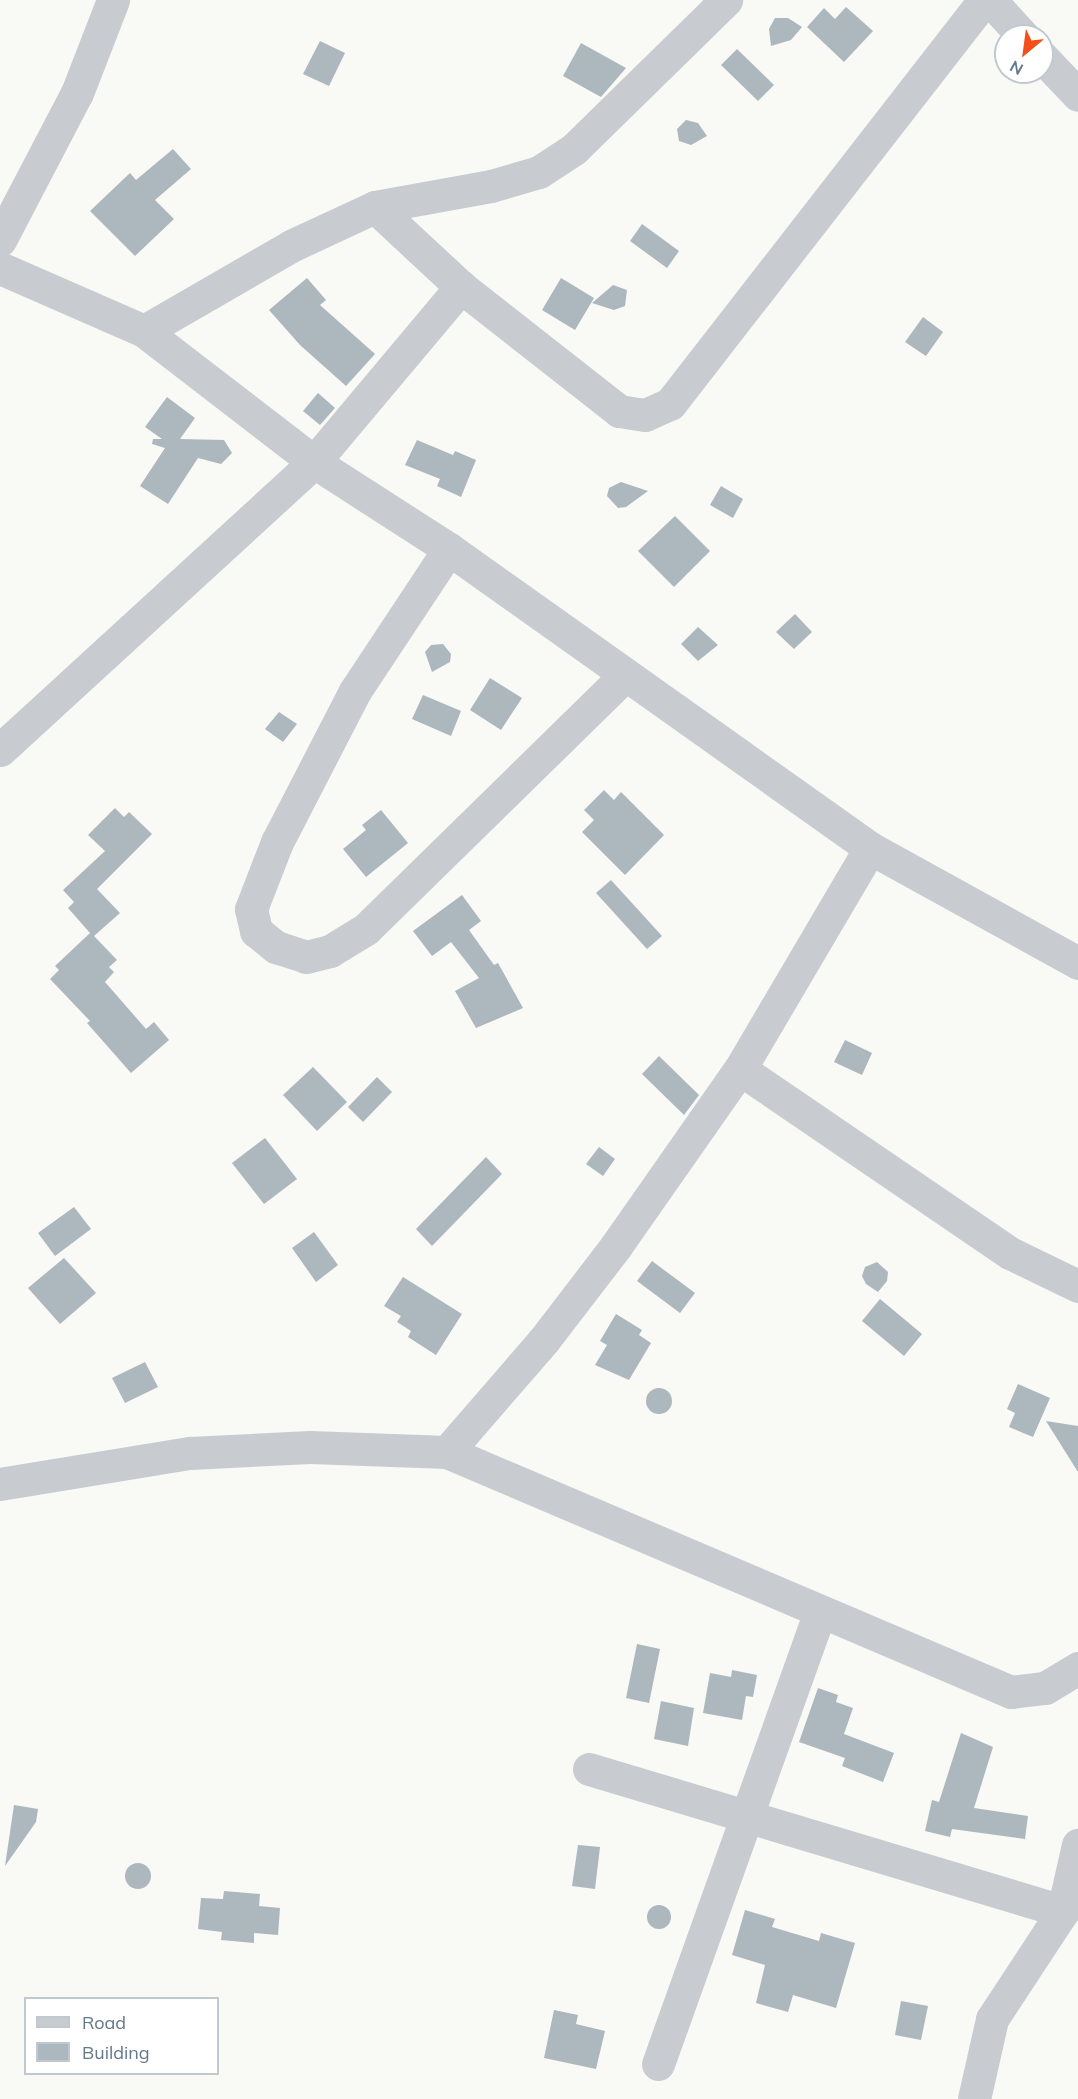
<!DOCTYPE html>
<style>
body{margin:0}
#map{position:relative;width:1078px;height:2099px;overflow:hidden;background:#f9f9f5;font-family:Mulish,sans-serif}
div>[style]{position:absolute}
.building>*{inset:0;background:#adb7be}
.round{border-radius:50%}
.minor>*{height:33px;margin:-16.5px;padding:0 16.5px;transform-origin:16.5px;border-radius:16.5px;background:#c8ccd0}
span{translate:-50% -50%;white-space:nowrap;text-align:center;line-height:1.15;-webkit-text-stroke:6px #fff;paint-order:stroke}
.legend{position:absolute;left:24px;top:1997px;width:195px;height:78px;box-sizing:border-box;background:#fff;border:2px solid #c1c9d0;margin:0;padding:8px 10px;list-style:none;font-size:18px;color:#64798a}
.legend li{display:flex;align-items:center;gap:12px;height:30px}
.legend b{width:30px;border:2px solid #c1c9d0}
.north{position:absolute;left:994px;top:24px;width:60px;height:60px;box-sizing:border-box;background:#fff;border:2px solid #c1c9d0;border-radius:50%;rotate:209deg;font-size:16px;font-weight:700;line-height:24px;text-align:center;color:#64798a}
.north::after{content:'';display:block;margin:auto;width:21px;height:27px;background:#f44f1a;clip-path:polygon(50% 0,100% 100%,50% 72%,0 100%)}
</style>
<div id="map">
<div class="building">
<div style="clip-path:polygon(846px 7px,873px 31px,844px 62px,807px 27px,824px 8px,835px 19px)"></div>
<div style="clip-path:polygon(775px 18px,788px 18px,802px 27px,791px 40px,771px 46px,769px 29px)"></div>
<div style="clip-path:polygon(320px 41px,345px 53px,329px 86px,303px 74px)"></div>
<div style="clip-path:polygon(581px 43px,626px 68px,601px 97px,563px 76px)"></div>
<div style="clip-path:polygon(737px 49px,774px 85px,758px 101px,721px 65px)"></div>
<div style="clip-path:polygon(686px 120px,698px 123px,707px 136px,691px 145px,679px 141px,677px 129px)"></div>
<div style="clip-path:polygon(173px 149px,191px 169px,155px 200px,174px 219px,135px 256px,90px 211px,130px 173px,136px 180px)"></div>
<div style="clip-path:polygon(642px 224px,679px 251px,667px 268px,630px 241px)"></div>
<div style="clip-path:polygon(307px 278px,326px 300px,320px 305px,375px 354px,346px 386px,300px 345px,269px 310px)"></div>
<div style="clip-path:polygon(561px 278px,594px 298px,575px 330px,542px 310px)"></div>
<div style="clip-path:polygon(613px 285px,627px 290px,625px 306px,614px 310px,592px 303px)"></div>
<div style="clip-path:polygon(923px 317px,943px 332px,926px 356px,905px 342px)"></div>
<div style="clip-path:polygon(318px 393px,335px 408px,320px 425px,303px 411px)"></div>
<div style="clip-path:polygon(167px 397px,195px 418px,180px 439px,224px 440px,232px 453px,221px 464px,198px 458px,168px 504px,140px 486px,165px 448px,152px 444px,153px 439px,162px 439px,145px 427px)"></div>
<div style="clip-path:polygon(417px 440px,453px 455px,455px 451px,476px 460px,461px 497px,437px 486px,440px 479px,405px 465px)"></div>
<div style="clip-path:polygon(621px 482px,648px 491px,626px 507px,618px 508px,607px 496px,609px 488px)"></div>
<div style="clip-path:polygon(721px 486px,743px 499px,733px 518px,710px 505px)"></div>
<div style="clip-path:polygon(675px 516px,710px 551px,674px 587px,638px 551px)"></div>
<div style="clip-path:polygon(795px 614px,812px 632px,794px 649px,776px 632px)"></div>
<div style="clip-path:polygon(698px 627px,718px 645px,698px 661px,681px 644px)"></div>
<div style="clip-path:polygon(443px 644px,451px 654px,450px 662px,432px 672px,425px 652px,431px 645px)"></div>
<div style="clip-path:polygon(490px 678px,522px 698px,501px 730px,470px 710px)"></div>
<div style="clip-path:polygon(423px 695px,461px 711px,451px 736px,412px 719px)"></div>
<div style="clip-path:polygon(279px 712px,297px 724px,283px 742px,265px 729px)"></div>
<div style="clip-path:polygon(604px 790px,614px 800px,621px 792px,664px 835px,625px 875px,582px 832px,594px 820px,584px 810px)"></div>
<div style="clip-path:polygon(115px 808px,124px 817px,129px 812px,152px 834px,97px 889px,120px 913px,94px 936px,117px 960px,109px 967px,114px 972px,105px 982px,146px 1029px,154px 1022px,169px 1040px,131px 1073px,87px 1023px,90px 1021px,50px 979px,59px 970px,55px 966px,90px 933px,68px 908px,74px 902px,63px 890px,105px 851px,88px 835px)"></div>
<div style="clip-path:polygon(381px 810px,408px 843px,366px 877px,343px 849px,366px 830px,362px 825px)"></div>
<div style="clip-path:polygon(611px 880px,662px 936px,647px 949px,596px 893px)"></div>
<div style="clip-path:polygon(462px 895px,481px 921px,469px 930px,494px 965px,498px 963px,523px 1008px,476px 1028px,455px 991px,479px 978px,451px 942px,432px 956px,413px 931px)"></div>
<div style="clip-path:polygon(845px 1040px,872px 1053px,862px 1075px,834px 1062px)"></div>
<div style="clip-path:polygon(659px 1056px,699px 1095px,684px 1115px,642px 1074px)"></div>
<div style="clip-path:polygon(313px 1067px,347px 1102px,317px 1131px,283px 1095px)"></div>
<div style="clip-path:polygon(377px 1077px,392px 1092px,363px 1122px,348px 1107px)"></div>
<div style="clip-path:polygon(265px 1138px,297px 1179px,264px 1204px,232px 1163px)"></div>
<div style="clip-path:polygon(599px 1147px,615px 1159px,603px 1176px,586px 1164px)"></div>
<div style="clip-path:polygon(486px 1157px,502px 1174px,432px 1246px,416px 1229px)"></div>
<div style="clip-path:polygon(74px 1207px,91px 1229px,55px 1256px,38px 1233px)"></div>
<div style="clip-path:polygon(314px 1232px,338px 1265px,316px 1282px,292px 1248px)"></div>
<div style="clip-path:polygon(64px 1258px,96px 1293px,60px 1324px,28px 1288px)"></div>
<div style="clip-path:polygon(652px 1261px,695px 1293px,680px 1313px,637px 1281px)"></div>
<div style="clip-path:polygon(877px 1262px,888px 1272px,887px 1281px,878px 1292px,866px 1284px,862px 1276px,865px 1267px)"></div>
<div style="clip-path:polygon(403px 1277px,462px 1314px,436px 1355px,408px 1337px,411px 1331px,397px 1322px,401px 1316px,384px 1306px)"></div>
<div style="clip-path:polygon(880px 1299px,922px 1334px,904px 1356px,862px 1321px)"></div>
<div style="clip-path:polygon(616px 1314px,642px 1330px,639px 1335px,651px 1343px,629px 1380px,595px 1365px,607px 1345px,600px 1341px)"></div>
<div style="clip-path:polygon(145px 1362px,158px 1387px,125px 1403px,112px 1378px)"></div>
<div style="clip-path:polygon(1018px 1384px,1050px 1398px,1033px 1437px,1009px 1427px,1015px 1413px,1007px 1409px)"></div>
<div class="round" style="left:646px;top:1388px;width:26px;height:26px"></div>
<div style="clip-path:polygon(1046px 1421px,1078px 1426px,1078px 1472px)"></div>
<div style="clip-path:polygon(637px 1644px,660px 1649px,649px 1703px,626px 1698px)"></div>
<div style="clip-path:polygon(732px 1670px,757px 1675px,753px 1697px,746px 1696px,742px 1720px,703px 1713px,710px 1673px,731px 1677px)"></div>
<div style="clip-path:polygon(818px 1688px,838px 1695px,836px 1702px,853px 1708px,844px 1734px,894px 1753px,883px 1782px,842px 1766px,845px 1758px,799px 1742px)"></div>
<div style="clip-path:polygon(661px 1701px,694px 1708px,688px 1746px,654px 1739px)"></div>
<div style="clip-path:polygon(961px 1733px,993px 1747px,974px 1808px,1028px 1816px,1025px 1839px,952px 1829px,950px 1837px,925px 1831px,932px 1800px,939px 1802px)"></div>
<div style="clip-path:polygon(14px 1805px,38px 1809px,36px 1822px,5px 1866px)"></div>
<div style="clip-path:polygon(578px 1845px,600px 1847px,595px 1889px,572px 1886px)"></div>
<div class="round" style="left:125px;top:1863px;width:26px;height:26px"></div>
<div style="clip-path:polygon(224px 1891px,260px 1894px,259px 1906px,280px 1908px,278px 1935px,254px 1933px,254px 1943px,221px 1940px,222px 1932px,198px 1929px,201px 1898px,223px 1899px)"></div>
<div class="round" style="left:647px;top:1905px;width:24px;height:24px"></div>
<div style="clip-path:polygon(745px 1910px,775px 1919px,772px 1927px,819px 1941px,821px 1933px,855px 1943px,836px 2008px,793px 1995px,788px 2012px,756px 2003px,765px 1965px,732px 1955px)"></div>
<div style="clip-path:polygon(901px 2001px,928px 2006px,921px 2040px,895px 2035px)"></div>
<div style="clip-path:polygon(554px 2010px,578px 2015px,576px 2024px,605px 2031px,596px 2069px,544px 2058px)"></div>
</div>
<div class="minor">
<div style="left:990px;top:0;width:49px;rotate:47.5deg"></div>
<div style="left:1042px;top:57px;width:52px;rotate:46.5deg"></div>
<div style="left:375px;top:207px;width:117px;rotate:42.9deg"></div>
<div style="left:461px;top:287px;width:201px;rotate:38.1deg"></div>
<div style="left:619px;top:411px;width:26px;rotate:9deg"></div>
<div style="left:645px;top:415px;width:27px;rotate:-24deg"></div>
<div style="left:670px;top:404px;width:512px;rotate:-52.14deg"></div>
<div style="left:0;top:240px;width:166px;rotate:-62.4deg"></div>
<div style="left:77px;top:93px;width:100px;rotate:-68.8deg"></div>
<div style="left:0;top:268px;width:157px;rotate:23.6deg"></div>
<div style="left:144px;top:331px;width:215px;rotate:37.6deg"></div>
<div style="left:314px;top:462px;width:161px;rotate:32.8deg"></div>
<div style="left:449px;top:549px;width:516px;rotate:35.38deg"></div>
<div style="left:870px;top:848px;width:238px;rotate:28.9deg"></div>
<div style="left:144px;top:331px;width:172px;rotate:-30deg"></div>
<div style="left:293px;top:245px;width:90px;rotate:-24.9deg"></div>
<div style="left:375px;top:207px;width:118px;rotate:-10.3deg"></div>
<div style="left:491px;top:186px;width:50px;rotate:-16.3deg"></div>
<div style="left:539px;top:172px;width:42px;rotate:-33.3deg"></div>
<div style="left:574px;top:149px;width:213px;rotate:-44.4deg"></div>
<div style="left:449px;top:549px;width:170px;rotate:123.5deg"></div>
<div style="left:355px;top:691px;width:170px;rotate:117.3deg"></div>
<div style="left:277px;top:842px;width:72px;rotate:111.2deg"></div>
<div style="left:251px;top:909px;width:23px;rotate:77deg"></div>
<div style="left:256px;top:931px;width:26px;rotate:39deg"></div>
<div style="left:276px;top:947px;width:32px;rotate:18deg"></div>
<div style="left:306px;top:957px;width:25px;rotate:-14deg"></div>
<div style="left:330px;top:951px;width:42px;rotate:-31.4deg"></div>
<div style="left:366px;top:929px;width:363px;rotate:-44.4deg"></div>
<div style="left:0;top:750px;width:426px;rotate:-42.5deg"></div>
<div style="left:314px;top:462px;width:229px;rotate:-50deg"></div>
<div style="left:740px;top:1069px;width:327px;rotate:34.3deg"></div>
<div style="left:1010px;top:1253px;width:76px;rotate:25.9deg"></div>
<div style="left:447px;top:1452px;width:148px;rotate:-49.1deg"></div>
<div style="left:544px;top:1340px;width:118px;rotate:-52.5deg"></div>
<div style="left:616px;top:1246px;width:216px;rotate:-55deg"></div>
<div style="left:740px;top:1069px;width:256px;rotate:-59.5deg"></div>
<div style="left:0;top:1484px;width:193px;rotate:-9.3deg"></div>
<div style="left:190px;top:1453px;width:120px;rotate:-2.9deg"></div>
<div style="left:310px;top:1447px;width:137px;rotate:2.1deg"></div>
<div style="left:447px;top:1452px;width:613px;rotate:23.05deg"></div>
<div style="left:1011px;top:1692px;width:34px;rotate:-7deg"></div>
<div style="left:1045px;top:1688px;width:39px;rotate:-31deg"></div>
<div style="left:589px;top:1769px;width:495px;rotate:16.7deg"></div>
<div style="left:1063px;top:1911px;width:68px;rotate:-77.2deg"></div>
<div style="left:658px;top:2064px;width:480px;rotate:-70.3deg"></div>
<div style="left:974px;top:2099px;width:82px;rotate:-77.3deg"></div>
<div style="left:992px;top:2019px;width:129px;rotate:-56.7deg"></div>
</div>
<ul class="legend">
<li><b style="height:8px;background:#c8ccd0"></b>Road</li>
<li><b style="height:16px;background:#adb7be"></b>Building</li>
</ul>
<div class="north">N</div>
</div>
